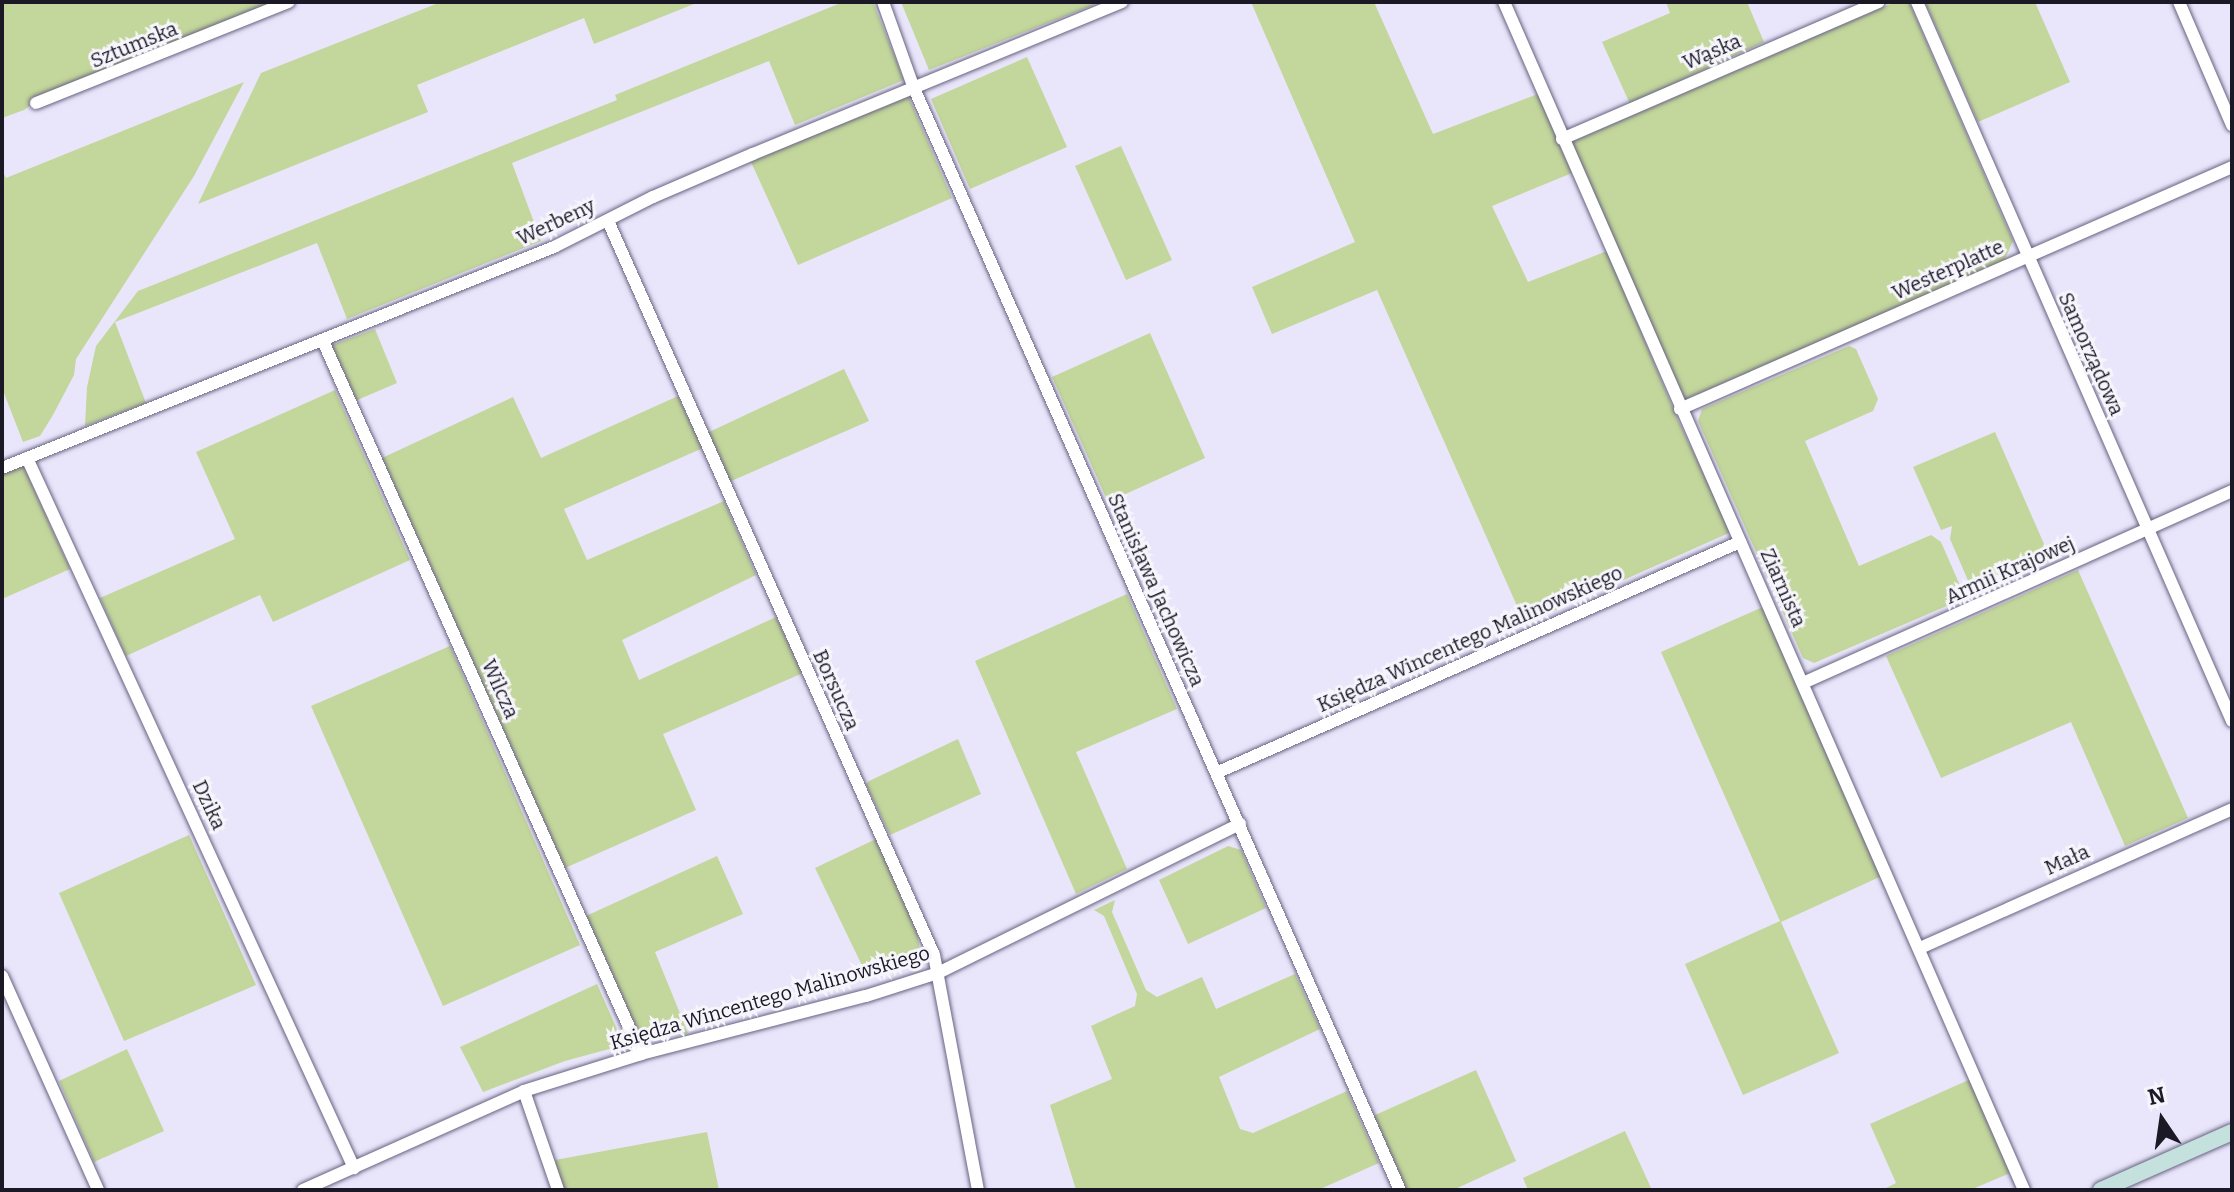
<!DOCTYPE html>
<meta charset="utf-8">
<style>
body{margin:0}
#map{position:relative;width:2234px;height:1192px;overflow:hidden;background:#e9e6fb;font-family:Bitter,serif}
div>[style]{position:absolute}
.green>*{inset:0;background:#c3d69b}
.roads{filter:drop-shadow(0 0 2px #676281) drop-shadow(0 0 2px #676281)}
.street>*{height:12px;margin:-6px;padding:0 6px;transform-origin:6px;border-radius:6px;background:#fff}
.secondary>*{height:16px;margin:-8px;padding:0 8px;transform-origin:8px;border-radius:8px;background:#c4e1de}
span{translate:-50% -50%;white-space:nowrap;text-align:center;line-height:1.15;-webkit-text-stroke:6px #f6f5fc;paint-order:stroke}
.street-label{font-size:20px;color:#1b1926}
.frame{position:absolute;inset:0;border:4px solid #1b1926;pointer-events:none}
.north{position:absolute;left:2122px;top:1080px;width:80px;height:80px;-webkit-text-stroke:6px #f6f5fc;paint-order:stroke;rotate:347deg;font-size:22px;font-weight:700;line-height:32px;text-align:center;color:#1b1926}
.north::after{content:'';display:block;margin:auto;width:28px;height:36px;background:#1b1926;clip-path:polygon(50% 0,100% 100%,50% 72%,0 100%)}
</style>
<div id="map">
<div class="green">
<div style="clip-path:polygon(2px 2px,280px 2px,44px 95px,24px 110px,2px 118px)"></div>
<div style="clip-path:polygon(441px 2px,699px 2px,594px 44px,584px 18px,417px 85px,428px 112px,198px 204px,261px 73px)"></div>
<div style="clip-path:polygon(843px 2px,873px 2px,904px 80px,795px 125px,769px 61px,512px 163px,541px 241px,347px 319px,317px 243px,115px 322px,146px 403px,85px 426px,87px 387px,96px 346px,138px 291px,617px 100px,615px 95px)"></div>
<div style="clip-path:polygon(901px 2px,1101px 2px,929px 70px)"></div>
<div style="clip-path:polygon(1251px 2px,1374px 2px,1433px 134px,1538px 94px,1572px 173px,1492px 206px,1528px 282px,1607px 251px,1678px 420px,1731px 532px,1525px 624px,1377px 290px,1272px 334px,1252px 287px,1355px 242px)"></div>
<div style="clip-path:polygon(1666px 2px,1747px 2px,1764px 42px,1630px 104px,1602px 42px,1670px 13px)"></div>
<div style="clip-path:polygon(1895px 2px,1909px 2px,2013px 241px,2004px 261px,1682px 401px,1569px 143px)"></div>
<div style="clip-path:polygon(1925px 2px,2035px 2px,2070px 82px,1978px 122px)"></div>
<div style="clip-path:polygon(1027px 57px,1067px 147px,970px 189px,931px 99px)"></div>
<div style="clip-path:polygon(244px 82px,194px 176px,76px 359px,74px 375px,53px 415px,40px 436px,23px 442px,2px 388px,2px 170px,6px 178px)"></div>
<div style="clip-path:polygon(907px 93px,952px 198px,798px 265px,751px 162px)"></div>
<div style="clip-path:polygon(1121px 146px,1172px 260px,1126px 280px,1075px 166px)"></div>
<div style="clip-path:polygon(375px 329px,397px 383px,355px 401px,330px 346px)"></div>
<div style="clip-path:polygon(1150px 333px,1205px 458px,1108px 502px,1052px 377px)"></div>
<div style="clip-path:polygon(1849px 346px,1856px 349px,1878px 399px,1873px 411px,1805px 441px,1859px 566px,1931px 535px,1941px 542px,1962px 590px,1956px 602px,1814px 663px,1803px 658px,1698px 421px,1702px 409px)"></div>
<div style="clip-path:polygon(844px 369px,869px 421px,729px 482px,707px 433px)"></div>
<div style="clip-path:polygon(335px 390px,410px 560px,273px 622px,260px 595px,126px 656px,100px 598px,235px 539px,196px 452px)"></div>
<div style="clip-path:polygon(678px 396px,703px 448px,564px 509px,587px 560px,724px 501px,756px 575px,622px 640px,639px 680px,776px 617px,803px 673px,663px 734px,696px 810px,565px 868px,382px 458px,513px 397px,541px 458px)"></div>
<div style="clip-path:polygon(1995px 432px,2051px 560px,1982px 591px,1970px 585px,1950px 539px,1952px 526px,1941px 530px,1913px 467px)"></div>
<div style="clip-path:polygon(23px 465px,70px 569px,2px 599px,2px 473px)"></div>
<div style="clip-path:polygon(2078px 570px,2188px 818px,2125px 846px,2071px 722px,1941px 778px,1886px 656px)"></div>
<div style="clip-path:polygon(1127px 594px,1177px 709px,1076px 752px,1127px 869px,1076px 894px,975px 661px)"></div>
<div style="clip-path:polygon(1765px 606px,1884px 875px,1781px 922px,1839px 1053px,1743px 1095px,1685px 964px,1780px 921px,1661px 652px)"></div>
<div style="clip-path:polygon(450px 646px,580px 945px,443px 1006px,311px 706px)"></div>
<div style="clip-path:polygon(958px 739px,981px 794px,890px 835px,866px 784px,869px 781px)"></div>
<div style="clip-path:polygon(189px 835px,256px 985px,124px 1041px,59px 893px)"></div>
<div style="clip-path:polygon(876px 839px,917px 932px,920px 951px,902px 968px,868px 978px,815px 868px)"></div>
<div style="clip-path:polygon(1228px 846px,1241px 850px,1266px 908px,1188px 944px,1159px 880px)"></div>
<div style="clip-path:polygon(717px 856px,743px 914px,655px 952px,688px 1033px,642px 1041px,586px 916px)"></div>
<div style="clip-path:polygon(1115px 900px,1112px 912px,1146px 990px,1157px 997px,1202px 977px,1216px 1009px,1295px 974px,1320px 1029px,1219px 1077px,1240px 1129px,1253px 1133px,1347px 1091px,1379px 1163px,1318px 1190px,1076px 1190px,1050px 1105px,1112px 1079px,1091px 1026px,1135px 1006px,1137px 994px,1104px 916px,1094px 910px)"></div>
<div style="clip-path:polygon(597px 984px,624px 1045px,565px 1061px,483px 1092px,460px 1047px)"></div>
<div style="clip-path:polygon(127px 1049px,164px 1131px,94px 1162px,59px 1081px)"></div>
<div style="clip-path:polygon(1476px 1070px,1516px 1161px,1453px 1190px,1406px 1190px,1373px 1116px)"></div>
<div style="clip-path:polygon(1973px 1078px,2015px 1171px,1970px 1190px,1882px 1190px,1896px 1183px,1870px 1124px)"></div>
<div style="clip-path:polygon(1625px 1131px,1652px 1190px,1528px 1190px,1523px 1178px)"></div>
<div style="clip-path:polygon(707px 1132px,719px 1190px,562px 1190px,555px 1160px)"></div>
</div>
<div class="roads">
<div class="street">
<div style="left:883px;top:2px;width:89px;rotate:70.3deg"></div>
<div style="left:913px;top:86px;width:1207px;rotate:66.2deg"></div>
<div style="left:1504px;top:2px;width:1297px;rotate:66.36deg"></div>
<div style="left:1917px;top:2px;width:785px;rotate:66.34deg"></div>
<div style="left:2179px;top:2px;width:134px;rotate:66.7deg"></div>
<div style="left:36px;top:103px;width:272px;rotate:-21.8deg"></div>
<div style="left:1562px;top:139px;width:345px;rotate:-23.4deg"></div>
<div style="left:608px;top:221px;width:803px;rotate:66.05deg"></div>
<div style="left:934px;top:955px;width:239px;rotate:79.4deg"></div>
<div style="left:323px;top:341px;width:781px;rotate:65.96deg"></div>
<div style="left:1680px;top:409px;width:603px;rotate:-23.67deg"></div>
<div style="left:27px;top:458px;width:782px;rotate:65.27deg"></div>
<div style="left:2px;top:468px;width:595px;rotate:-21.82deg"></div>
<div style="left:554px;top:247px;width:111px;rotate:-26.8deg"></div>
<div style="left:653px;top:197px;width:109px;rotate:-23.3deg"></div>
<div style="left:753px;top:154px;width:399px;rotate:-22.4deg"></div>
<div style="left:1803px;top:683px;width:470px;rotate:-24.1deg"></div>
<div style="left:1216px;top:773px;width:573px;rotate:-23.79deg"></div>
<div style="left:1920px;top:948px;width:342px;rotate:-24deg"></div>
<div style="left:2px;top:976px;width:235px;rotate:65.8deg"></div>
<div style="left:524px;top:1091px;width:105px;rotate:71deg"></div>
<div style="left:303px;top:1190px;width:242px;rotate:-24.1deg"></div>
<div style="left:524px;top:1091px;width:123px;rotate:-17.5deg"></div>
<div style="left:641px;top:1054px;width:232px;rotate:-14.5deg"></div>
<div style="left:866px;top:996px;width:76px;rotate:-17.7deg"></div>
<div style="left:938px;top:973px;width:337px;rotate:-26.3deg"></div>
</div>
<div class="secondary">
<div style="left:2101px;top:1190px;width:143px;rotate:-23.9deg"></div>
</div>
</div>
<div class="street-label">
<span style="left:134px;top:45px;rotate:-22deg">Sztumska</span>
<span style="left:1712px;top:52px;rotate:-23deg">Wąska</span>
<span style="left:556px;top:222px;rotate:-25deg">Werbeny</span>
<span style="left:1948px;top:270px;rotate:-24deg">Westerplatte</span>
<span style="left:2091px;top:354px;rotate:66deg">Samorządowa</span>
<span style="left:2010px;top:570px;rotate:-24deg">Armii Krajowej</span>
<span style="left:1783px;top:588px;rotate:66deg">Ziarnista</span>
<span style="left:1156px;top:590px;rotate:66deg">Stanisława Jachowicza</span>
<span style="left:1470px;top:639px;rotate:-24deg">Księdza Wincentego Malinowskiego</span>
<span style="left:500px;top:689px;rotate:66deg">Wilcza</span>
<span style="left:836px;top:690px;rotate:66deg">Borsucza</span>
<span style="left:209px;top:805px;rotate:65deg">Dzika</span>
<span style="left:2067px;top:860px;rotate:-24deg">Mała</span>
<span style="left:770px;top:998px;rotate:-16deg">Księdza Wincentego Malinowskiego</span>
</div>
<div class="frame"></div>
<div class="north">N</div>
</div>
